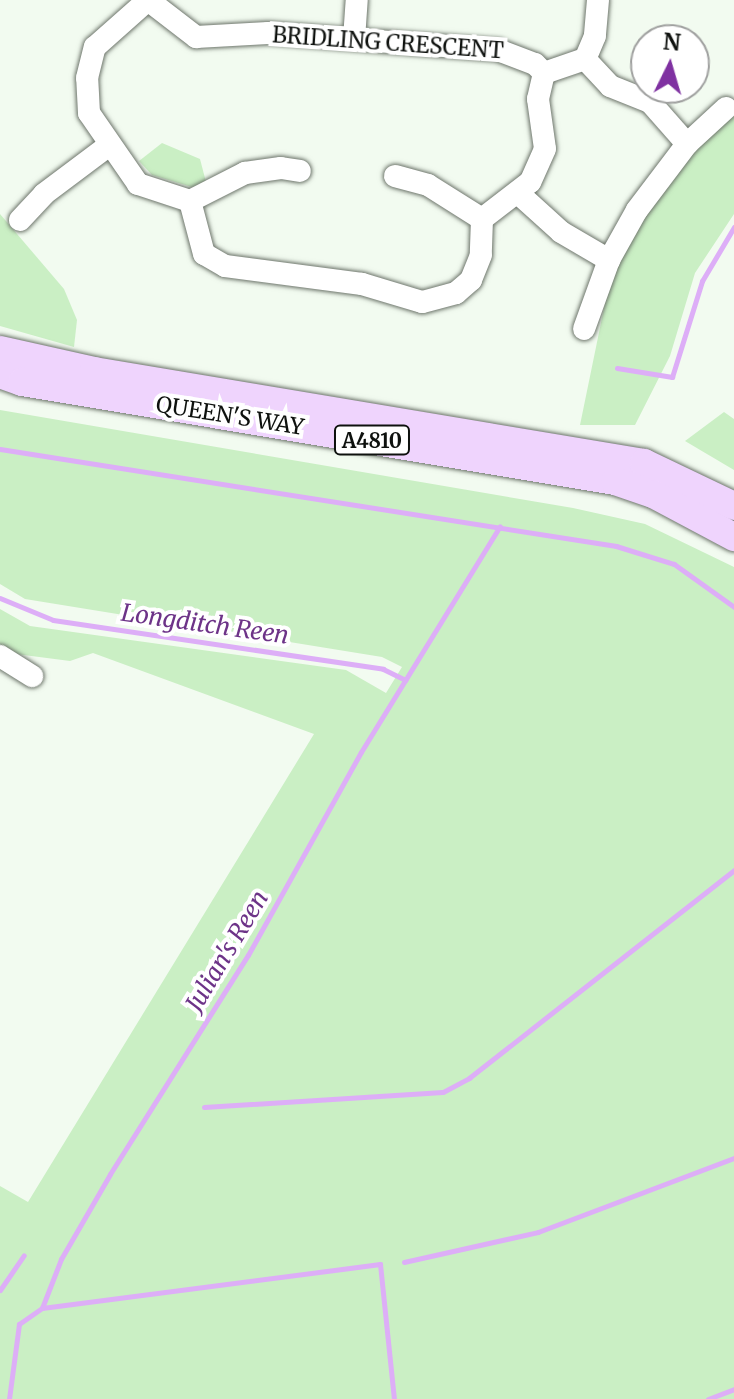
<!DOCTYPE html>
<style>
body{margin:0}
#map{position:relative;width:734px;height:1399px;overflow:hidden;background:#f2fbf0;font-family:Merriweather,serif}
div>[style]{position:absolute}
.green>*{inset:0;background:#caefc4}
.stream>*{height:5px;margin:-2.5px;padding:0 2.5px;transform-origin:2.5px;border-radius:2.5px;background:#ddaef7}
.roads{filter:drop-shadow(0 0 2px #6e766c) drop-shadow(0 0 2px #6e766c)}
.minor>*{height:22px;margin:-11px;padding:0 11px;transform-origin:11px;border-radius:11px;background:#fff}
.major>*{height:28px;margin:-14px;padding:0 14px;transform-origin:14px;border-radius:14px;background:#efd4fd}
span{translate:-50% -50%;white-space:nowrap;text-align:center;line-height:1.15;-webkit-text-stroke:8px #fff;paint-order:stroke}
.shield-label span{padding:2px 6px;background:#fff;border:2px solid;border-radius:6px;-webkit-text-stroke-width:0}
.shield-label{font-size:20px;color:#0e110e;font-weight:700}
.street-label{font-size:22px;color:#0e110e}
.water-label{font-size:24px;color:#6d3388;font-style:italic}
.north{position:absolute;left:630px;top:24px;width:80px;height:80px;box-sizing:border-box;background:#fff;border:2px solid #9fa09f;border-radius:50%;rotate:5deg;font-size:22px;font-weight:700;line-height:32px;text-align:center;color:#0e110e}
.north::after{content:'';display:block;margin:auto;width:28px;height:36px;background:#7f31a1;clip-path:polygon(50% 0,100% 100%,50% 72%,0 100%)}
</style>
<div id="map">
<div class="green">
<div style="clip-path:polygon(734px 113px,734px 214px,695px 273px,670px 356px,635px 425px,580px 425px,611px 274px,636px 229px,696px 150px)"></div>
<div style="clip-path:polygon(162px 143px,200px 159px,206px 182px,195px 188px,152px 175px,139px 161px)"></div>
<div style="clip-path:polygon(0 214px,64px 289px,77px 320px,74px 347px,0 326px)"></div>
<div style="clip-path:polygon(0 410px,573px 508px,645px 524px,734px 567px,734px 1399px,0 1399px,0 1186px,28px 1202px,314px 734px,93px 653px,70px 661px,16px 654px,0 646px,0 609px,30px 626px,346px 670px,386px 693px,402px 667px,382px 657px,25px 599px,0 584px)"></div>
<div style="clip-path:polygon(724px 412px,734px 419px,734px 470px,685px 441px)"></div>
</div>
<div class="stream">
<div style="left:617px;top:368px;width:56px;rotate:9.3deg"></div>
<div style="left:672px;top:377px;width:101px;rotate:-72.6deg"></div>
<div style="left:702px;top:281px;width:63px;rotate:-59.3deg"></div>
<div style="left:0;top:449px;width:624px;rotate:8.95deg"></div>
<div style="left:616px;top:546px;width:61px;rotate:17.2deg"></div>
<div style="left:674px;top:564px;width:74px;rotate:35.6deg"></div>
<div style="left:0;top:598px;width:57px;rotate:22.5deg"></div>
<div style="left:53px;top:620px;width:334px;rotate:8.4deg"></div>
<div style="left:383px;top:669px;width:25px;rotate:26deg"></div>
<div style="left:204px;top:1107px;width:239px;rotate:-3.6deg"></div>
<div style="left:443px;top:1092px;width:30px;rotate:-28deg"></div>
<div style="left:469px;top:1078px;width:337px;rotate:-38.1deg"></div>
<div style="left:404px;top:1262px;width:137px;rotate:-12.6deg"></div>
<div style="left:538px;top:1232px;width:210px;rotate:-20.7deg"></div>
<div style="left:0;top:1290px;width:42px;rotate:-55.6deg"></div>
<div style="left:42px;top:1308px;width:341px;rotate:-7.4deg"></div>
<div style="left:380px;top:1264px;width:136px;rotate:84.1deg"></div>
<div style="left:9px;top:1399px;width:76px;rotate:-82.4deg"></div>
<div style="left:19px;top:1324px;width:28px;rotate:-35deg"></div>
<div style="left:42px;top:1308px;width:53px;rotate:-68.8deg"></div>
<div style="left:61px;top:1259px;width:98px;rotate:-60deg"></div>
<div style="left:110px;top:1174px;width:259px;rotate:-57.8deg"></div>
<div style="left:248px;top:955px;width:232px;rotate:-60.9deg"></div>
<div style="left:361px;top:752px;width:265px;rotate:-58.4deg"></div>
<div style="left:708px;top:1399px;width:28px;rotate:-21deg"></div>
</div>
<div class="roads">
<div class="minor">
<div style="left:148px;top:0;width:61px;rotate:37.6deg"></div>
<div style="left:196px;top:37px;width:72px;rotate:-3.2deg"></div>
<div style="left:268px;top:33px;width:231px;rotate:4.2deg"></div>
<div style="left:498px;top:50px;width:40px;rotate:21deg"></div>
<div style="left:535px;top:64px;width:13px;rotate:45deg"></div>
<div style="left:544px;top:73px;width:27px;rotate:103deg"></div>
<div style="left:538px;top:99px;width:50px;rotate:82deg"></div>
<div style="left:545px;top:149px;width:36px;rotate:114deg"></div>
<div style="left:530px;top:182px;width:61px;rotate:142.4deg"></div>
<div style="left:482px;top:219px;width:36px;rotate:92deg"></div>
<div style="left:481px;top:255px;width:27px;rotate:112deg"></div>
<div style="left:471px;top:280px;width:20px;rotate:139deg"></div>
<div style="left:456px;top:293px;width:35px;rotate:165deg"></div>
<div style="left:422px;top:302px;width:63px;rotate:-163.3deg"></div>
<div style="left:362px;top:284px;width:138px;rotate:-172.5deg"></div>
<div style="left:225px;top:266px;width:24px;rotate:-150deg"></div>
<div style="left:204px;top:254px;width:55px;rotate:-104.8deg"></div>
<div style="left:190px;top:201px;width:55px;rotate:-161.9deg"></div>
<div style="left:138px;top:184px;width:86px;rotate:-124.6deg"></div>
<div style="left:89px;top:113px;width:35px;rotate:-93deg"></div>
<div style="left:87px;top:78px;width:32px;rotate:-76deg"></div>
<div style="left:95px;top:47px;width:71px;rotate:-41.6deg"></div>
<div style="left:598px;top:0;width:36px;rotate:95deg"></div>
<div style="left:595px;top:36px;width:25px;rotate:113deg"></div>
<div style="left:585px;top:59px;width:37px;rotate:47deg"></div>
<div style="left:610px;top:86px;width:43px;rotate:21.8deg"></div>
<div style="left:650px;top:102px;width:56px;rotate:48.6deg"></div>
<div style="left:354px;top:39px;width:39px;rotate:-86deg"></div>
<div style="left:544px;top:73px;width:43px;rotate:-18.9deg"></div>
<div style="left:395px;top:176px;width:34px;rotate:15deg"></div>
<div style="left:428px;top:185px;width:64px;rotate:32.2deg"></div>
<div style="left:518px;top:193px;width:58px;rotate:42.2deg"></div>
<div style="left:561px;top:232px;width:56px;rotate:30.3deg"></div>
<div style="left:190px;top:201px;width:62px;rotate:-27deg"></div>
<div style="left:245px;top:173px;width:36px;rotate:-8deg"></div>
<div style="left:281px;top:168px;width:19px;rotate:9deg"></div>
<div style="left:20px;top:220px;width:35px;rotate:-47deg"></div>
<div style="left:44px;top:194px;width:80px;rotate:-36.9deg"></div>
<div style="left:584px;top:329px;width:73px;rotate:-70.1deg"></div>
<div style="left:609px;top:260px;width:57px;rotate:-60.8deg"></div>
<div style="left:637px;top:210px;width:83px;rotate:-52.9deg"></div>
<div style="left:687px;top:144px;width:53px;rotate:-42.7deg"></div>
<div style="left:0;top:656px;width:38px;rotate:32deg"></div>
</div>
<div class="major">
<div style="left:0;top:350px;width:96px;rotate:12.6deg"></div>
<div style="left:94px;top:371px;width:558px;rotate:9.5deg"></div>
<div style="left:644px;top:463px;width:100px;rotate:25.5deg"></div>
<div style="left:0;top:374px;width:23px;rotate:20deg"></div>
<div style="left:22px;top:382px;width:601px;rotate:9.48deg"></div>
<div style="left:615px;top:481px;width:40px;rotate:18.9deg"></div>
<div style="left:653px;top:494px;width:92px;rotate:28deg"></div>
</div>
</div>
<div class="shield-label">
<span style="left:372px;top:440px">A4810</span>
</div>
<div class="street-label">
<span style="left:388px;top:43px;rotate:4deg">BRIDLING CRESCENT</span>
<span style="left:230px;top:416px;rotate:9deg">QUEEN'S WAY</span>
</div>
<div class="water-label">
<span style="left:205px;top:624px;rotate:8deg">Longditch Reen</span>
<span style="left:227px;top:951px;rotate:-59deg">Julian's Reen</span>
</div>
<div class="north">N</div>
</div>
